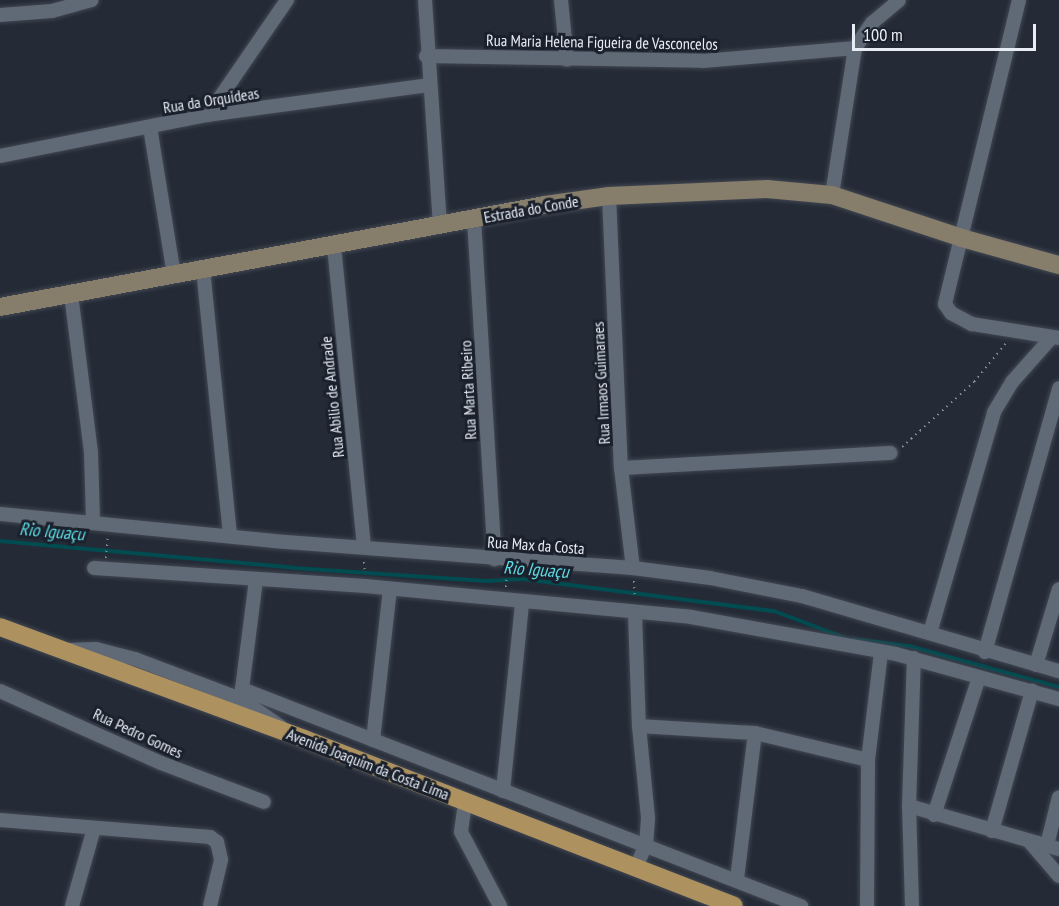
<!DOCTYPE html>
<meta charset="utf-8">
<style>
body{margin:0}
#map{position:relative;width:1059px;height:906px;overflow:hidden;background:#242b36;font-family:"PT Sans Narrow",sans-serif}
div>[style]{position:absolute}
.stream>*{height:4px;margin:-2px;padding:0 2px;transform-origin:2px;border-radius:2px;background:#004c51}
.path>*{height:2px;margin-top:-1px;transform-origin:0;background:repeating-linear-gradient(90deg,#868c96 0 1.5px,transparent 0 6px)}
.roads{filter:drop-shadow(0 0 2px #424752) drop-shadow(0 0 2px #424752)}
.street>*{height:14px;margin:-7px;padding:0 7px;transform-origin:7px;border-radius:7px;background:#606976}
.secondary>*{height:18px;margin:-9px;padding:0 9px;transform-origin:9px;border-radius:9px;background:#867d6b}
.primary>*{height:18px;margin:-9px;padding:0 9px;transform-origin:9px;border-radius:9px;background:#ad915f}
span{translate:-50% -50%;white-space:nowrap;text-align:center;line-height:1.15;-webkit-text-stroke:6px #1a212c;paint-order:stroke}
.street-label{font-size:16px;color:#e8edf5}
.water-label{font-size:18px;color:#5cdce4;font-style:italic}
.scale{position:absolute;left:852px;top:24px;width:184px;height:27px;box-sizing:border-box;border:3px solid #e8edf5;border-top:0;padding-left:8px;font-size:18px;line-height:21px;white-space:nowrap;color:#e8edf5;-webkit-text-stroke:4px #1a212c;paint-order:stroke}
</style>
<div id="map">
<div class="stream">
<div style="left:0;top:541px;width:295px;rotate:5.2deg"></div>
<div style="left:294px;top:568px;width:192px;rotate:3.9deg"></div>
<div style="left:486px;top:581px;width:37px;rotate:-3deg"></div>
<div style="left:523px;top:579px;width:253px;rotate:7.3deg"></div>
<div style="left:774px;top:611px;width:76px;rotate:20.8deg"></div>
<div style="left:853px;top:639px;width:56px;rotate:7.1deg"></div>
<div style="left:909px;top:646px;width:156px;rotate:15.3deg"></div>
</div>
<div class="path">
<div style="left:902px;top:447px;width:97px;rotate:-42.1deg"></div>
<div style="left:974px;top:382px;width:50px;rotate:-50.6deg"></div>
<div style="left:106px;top:558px;width:22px;rotate:-85deg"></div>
<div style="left:364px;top:562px;width:12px;rotate:85deg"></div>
<div style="left:634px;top:581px;width:18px;rotate:87deg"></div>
<div style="left:506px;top:587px;width:15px;rotate:-86deg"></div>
</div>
<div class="roads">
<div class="street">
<div style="left:425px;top:0;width:224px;rotate:86.2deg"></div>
<div style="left:561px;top:0;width:60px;rotate:84.3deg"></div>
<div style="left:1019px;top:0;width:313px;rotate:103.7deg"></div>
<div style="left:945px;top:304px;width:11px;rotate:56deg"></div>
<div style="left:951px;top:313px;width:24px;rotate:28deg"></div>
<div style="left:972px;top:324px;width:88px;rotate:9.1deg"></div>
<div style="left:0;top:15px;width:52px;rotate:-4.4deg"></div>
<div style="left:52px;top:11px;width:41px;rotate:-15.4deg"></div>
<div style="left:426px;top:56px;width:277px;rotate:1deg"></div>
<div style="left:703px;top:61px;width:153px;rotate:-4.9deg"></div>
<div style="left:855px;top:48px;width:30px;rotate:-56deg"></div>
<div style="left:872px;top:23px;width:35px;rotate:-40deg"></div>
<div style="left:208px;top:115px;width:140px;rotate:-55.5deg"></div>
<div style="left:150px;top:127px;width:150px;rotate:80.8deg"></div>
<div style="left:0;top:156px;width:212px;rotate:-11.2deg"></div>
<div style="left:208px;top:115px;width:223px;rotate:-7.7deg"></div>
<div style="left:832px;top:195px;width:149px;rotate:-81.1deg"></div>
<div style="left:609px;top:196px;width:272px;rotate:87.5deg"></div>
<div style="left:621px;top:468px;width:101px;rotate:83.2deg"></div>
<div style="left:474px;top:219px;width:341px;rotate:86.5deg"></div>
<div style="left:334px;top:246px;width:301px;rotate:84.3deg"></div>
<div style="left:203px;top:269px;width:268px;rotate:84.2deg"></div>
<div style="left:71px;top:294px;width:160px;rotate:82.8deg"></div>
<div style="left:91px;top:453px;width:68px;rotate:88.3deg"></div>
<div style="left:621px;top:468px;width:270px;rotate:-3.2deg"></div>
<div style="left:0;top:514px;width:274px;rotate:5.6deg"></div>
<div style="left:273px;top:541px;width:361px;rotate:4.3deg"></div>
<div style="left:633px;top:568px;width:78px;rotate:7.4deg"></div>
<div style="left:710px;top:578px;width:94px;rotate:11.1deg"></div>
<div style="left:802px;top:596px;width:268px;rotate:16.3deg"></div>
<div style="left:94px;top:568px;width:272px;rotate:3.8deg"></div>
<div style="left:365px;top:586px;width:327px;rotate:5.4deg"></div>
<div style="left:691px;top:617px;width:208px;rotate:10.2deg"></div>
<div style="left:896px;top:654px;width:169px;rotate:15.4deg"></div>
<div style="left:635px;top:614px;width:112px;rotate:88deg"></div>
<div style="left:639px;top:726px;width:92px;rotate:84.4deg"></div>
<div style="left:648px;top:818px;width:26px;rotate:94deg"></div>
<div style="left:646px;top:844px;width:26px;rotate:113deg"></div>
<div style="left:930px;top:633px;width:230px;rotate:-73.8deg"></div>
<div style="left:994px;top:412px;width:35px;rotate:-59deg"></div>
<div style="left:1012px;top:382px;width:60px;rotate:-48.4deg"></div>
<div style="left:66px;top:650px;width:30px;rotate:-2deg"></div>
<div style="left:96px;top:649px;width:40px;rotate:14.4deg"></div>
<div style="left:135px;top:659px;width:113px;rotate:20.7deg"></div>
<div style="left:241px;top:699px;width:49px;rotate:35deg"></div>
<div style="left:985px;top:652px;width:274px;rotate:-74.3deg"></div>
<div style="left:1036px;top:665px;width:79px;rotate:-73.2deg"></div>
<div style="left:242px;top:689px;width:600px;rotate:21.22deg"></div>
<div style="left:0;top:691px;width:176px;rotate:24.1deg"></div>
<div style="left:161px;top:763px;width:110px;rotate:20.7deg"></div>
<div style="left:241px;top:697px;width:118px;rotate:-82.7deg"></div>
<div style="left:639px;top:726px;width:116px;rotate:3.5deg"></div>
<div style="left:755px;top:733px;width:116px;rotate:13.4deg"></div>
<div style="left:373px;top:740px;width:152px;rotate:-83.6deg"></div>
<div style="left:503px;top:791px;width:188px;rotate:-84.2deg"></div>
<div style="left:465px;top:803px;width:29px;rotate:98deg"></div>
<div style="left:461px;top:832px;width:84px;rotate:62.2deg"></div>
<div style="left:909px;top:806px;width:156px;rotate:16deg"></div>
<div style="left:934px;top:815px;width:145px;rotate:-71.9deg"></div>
<div style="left:0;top:820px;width:211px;rotate:4.6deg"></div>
<div style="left:210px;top:837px;width:9px;rotate:36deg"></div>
<div style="left:217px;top:842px;width:18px;rotate:77deg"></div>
<div style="left:221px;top:860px;width:47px;rotate:103.4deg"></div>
<div style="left:992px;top:831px;width:146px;rotate:-74.1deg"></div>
<div style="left:1029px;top:841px;width:46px;rotate:49.4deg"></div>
<div style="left:1047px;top:845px;width:49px;rotate:-76deg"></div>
<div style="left:737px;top:879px;width:147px;rotate:-83deg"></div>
<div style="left:72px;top:906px;width:81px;rotate:-74.2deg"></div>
<div style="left:867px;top:906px;width:146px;rotate:-89.6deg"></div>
<div style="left:868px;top:760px;width:109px;rotate:-83.1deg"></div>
<div style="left:912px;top:906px;width:100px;rotate:-91.7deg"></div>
<div style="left:909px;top:806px;width:148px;rotate:-88.1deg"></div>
</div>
<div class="secondary">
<div style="left:0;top:307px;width:554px;rotate:-10.6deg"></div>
<div style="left:545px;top:205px;width:65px;rotate:-8deg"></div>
<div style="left:609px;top:196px;width:158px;rotate:-2.5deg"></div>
<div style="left:767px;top:189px;width:65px;rotate:5.3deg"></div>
<div style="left:832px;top:195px;width:137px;rotate:18.3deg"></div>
<div style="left:962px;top:238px;width:101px;rotate:15.6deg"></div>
</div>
<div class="primary">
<div style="left:0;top:627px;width:324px;rotate:20.2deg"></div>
<div style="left:304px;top:739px;width:461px;rotate:21.2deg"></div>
</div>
</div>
<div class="street-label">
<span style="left:602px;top:42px;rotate:1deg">Rua Maria Helena Figueira de Vasconcelos</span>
<span style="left:211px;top:100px;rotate:-9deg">Rua da Orquideas</span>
<span style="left:531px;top:209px;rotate:-10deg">Estrada do Conde</span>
<span style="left:601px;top:383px;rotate:-93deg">Rua Irmaos Guimaraes</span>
<span style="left:468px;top:390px;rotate:-93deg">Rua Marta Ribeiro</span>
<span style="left:332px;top:397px;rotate:-96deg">Rua Abilio de Andrade</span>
<span style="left:536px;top:545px;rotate:4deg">Rua Max da Costa</span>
<span style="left:138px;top:733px;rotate:25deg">Rua Pedro Gomes</span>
<span style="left:368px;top:764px;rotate:21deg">Avenida Joaquim da Costa Lima</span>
</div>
<div class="water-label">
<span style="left:52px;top:532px;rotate:5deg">Rio Iguaçu</span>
<span style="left:536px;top:570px;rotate:4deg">Rio Iguaçu</span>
</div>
<div class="scale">100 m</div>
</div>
